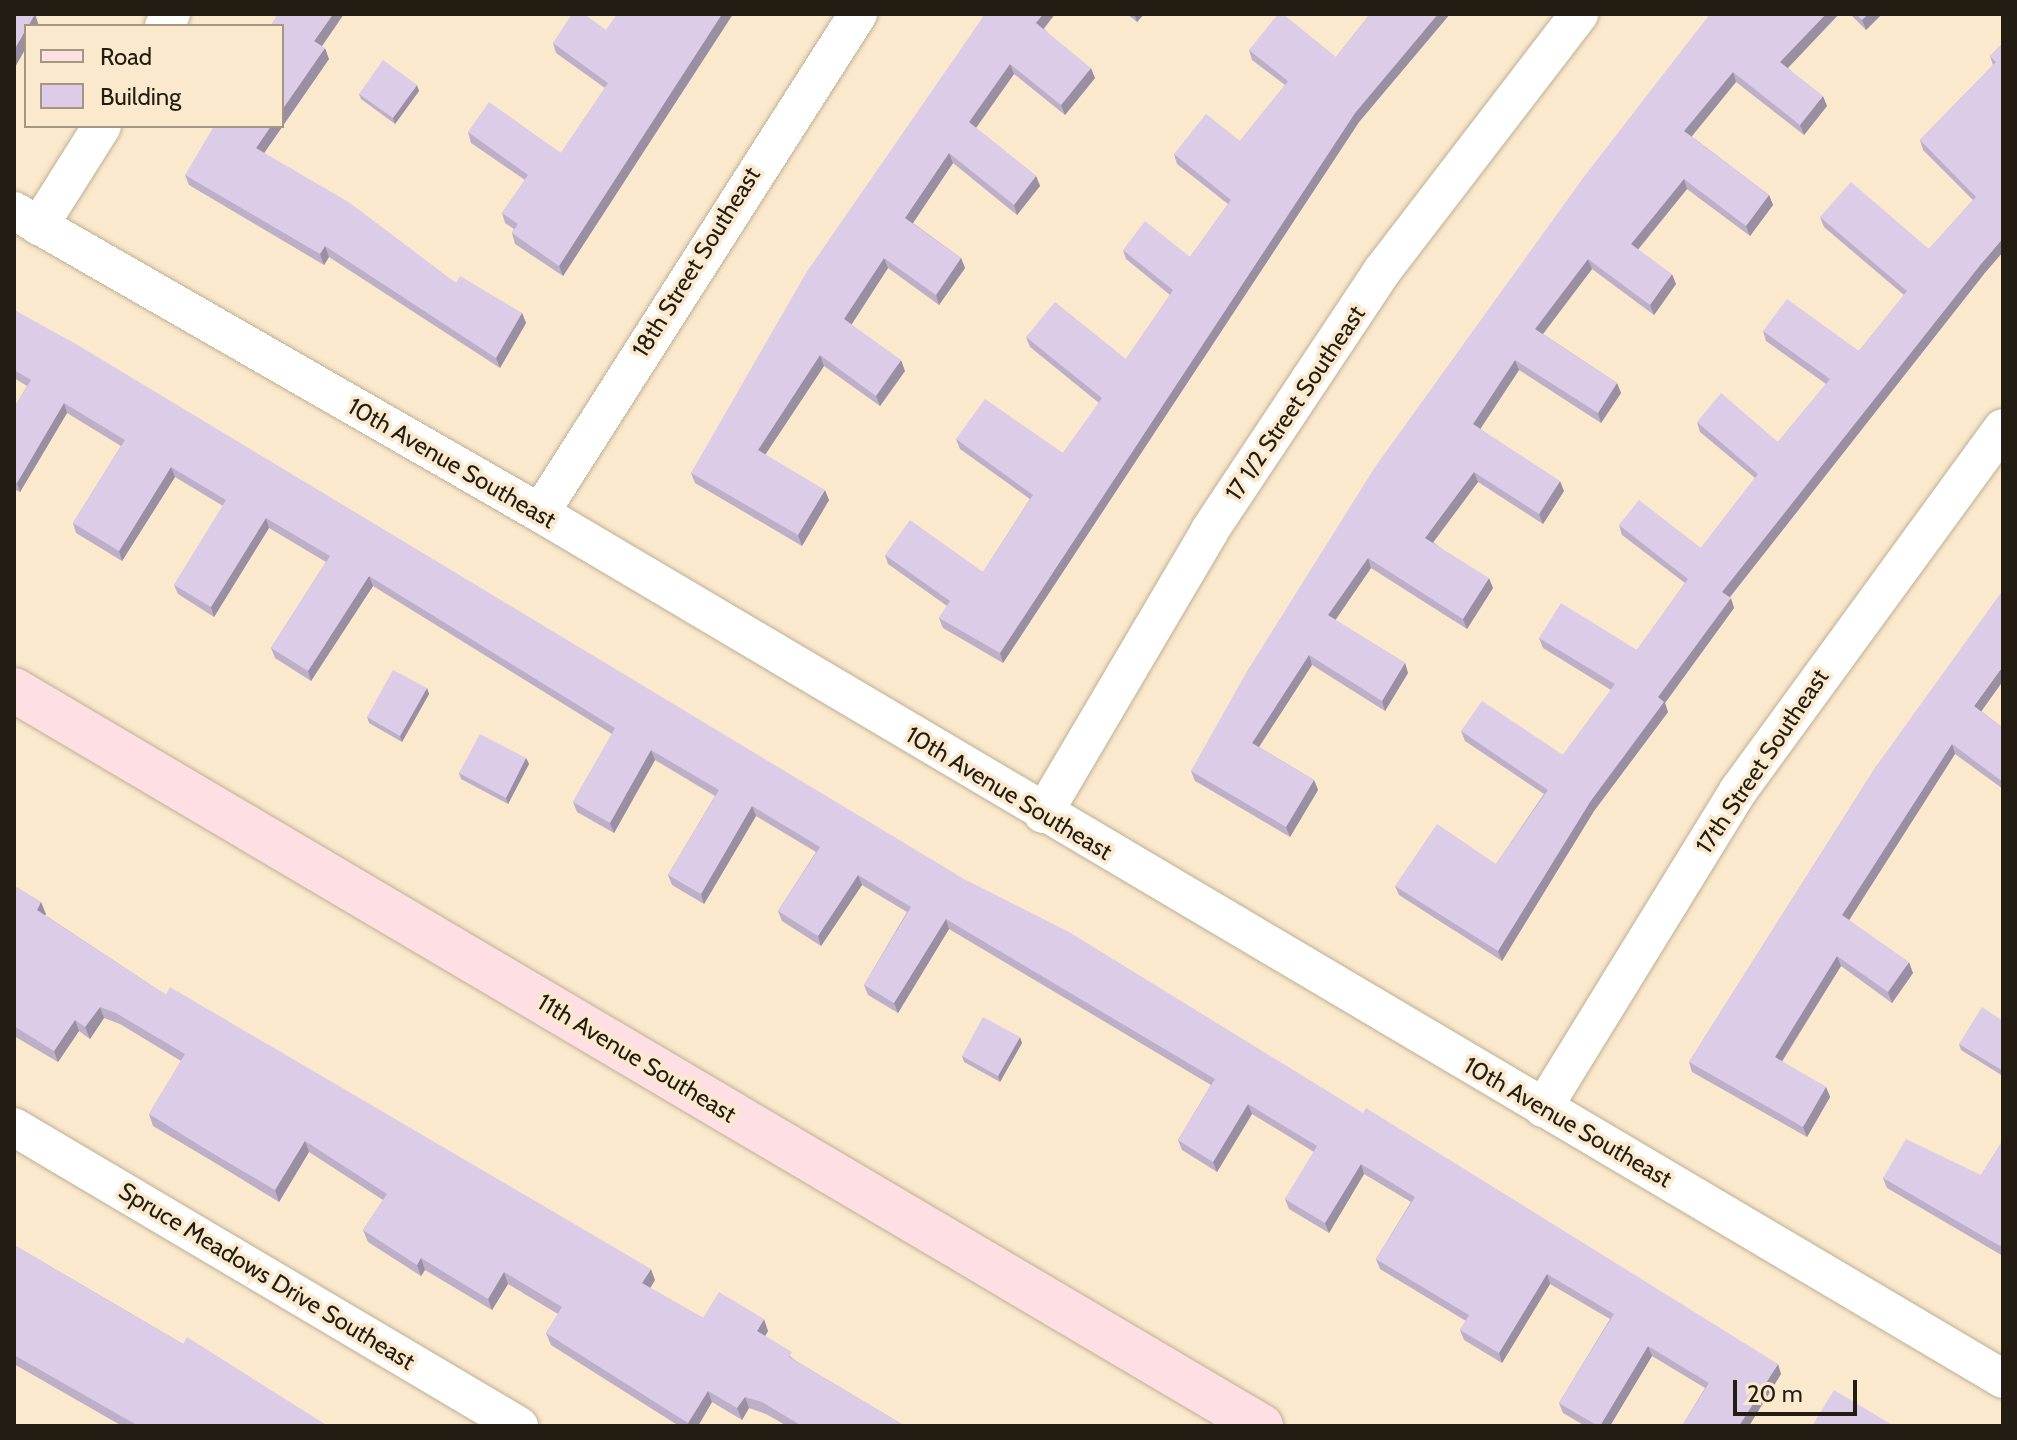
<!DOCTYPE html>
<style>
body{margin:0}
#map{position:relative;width:2017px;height:1440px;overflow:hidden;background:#fae9cd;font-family:Cabin,sans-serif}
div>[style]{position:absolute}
.roads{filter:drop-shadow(0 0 2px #c0af94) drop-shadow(0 0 2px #c0af94)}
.minor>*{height:38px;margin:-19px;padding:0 19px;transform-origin:19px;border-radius:19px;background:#fff}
.secondary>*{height:44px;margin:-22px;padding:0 22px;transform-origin:22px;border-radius:22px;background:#fee0e4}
.wall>*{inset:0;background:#bdafc8}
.shaded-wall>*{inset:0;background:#9a8fa2}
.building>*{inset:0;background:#dccce8}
span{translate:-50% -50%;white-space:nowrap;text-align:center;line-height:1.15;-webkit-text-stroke:7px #fae9cd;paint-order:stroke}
.street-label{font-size:24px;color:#221c12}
.frame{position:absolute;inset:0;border:16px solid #221c12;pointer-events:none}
.legend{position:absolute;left:24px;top:24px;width:260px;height:104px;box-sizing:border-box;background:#fae9cd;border:2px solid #a49782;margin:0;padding:10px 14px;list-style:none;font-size:24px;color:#221c12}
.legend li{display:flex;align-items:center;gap:16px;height:40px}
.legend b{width:40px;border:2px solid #a49782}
.scale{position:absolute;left:1733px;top:1380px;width:124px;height:36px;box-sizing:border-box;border:4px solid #221c12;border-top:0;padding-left:10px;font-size:24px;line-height:28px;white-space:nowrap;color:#221c12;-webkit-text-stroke:6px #fae9cd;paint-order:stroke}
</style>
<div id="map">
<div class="roads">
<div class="minor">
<div style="left:164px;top:26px;width:14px;rotate:-60deg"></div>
<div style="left:14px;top:211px;width:607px;rotate:29.86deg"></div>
<div style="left:540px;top:513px;width:1700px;rotate:30.62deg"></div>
<div style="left:39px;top:226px;width:118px;rotate:-57.8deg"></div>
<div style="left:540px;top:513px;width:592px;rotate:-57.49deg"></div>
<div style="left:1043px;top:814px;width:329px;rotate:-59.5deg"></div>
<div style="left:1210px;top:530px;width:311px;rotate:-56.4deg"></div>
<div style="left:1382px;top:271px;width:324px;rotate:-52.5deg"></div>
<div style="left:1543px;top:1108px;width:372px;rotate:-58.4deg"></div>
<div style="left:1738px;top:791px;width:449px;rotate:-53.9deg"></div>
<div style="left:14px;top:1127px;width:587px;rotate:30.63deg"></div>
</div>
<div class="secondary">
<div style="left:14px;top:690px;width:1448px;rotate:30.55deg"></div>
</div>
</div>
<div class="wall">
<div style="clip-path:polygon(733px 14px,563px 276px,515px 244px,512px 233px,514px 229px,505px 223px,502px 213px,525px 180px,471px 143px,468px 132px,561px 153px,605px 88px,556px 53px,553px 43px)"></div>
<div style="clip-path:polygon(985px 14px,1055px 14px,1044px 29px,1095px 78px,1065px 115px,1014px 74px,976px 128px,1036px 176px,1040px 186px,1017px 215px,953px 163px,913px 223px,961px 258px,965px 268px,939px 305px,888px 268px,851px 325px,905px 371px,880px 406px,824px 366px,765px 455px,829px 500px,802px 546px,695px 483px,691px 473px)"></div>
<div style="clip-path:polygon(1127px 14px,1144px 14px,1137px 22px)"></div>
<div style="clip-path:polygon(1370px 14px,1450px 14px,1359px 122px,1003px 663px,943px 628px,939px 618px,947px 606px,888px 564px,885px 555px,983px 572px,1030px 499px,960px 449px,956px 439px,1063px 453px,1099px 403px,1030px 347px,1026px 337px,1126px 359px,1170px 295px,1126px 259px,1123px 250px,1190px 257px,1228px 204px,1177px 164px,1174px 154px,1240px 141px,1285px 85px,1252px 60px,1249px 50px,1336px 57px)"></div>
<div style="clip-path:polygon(1710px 14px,1839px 14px,1788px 68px,1827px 106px,1804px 135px,1736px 82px,1691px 136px,1769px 195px,1773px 205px,1750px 236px,1687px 189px,1638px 250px,1676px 284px,1654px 315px,1592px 269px,1543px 334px,1617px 383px,1621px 393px,1601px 423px,1519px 370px,1480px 429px,1564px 491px,1543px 524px,1478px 482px,1433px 542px,1493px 588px,1467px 629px,1371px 568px,1335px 620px,1405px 663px,1408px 673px,1385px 711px,1312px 665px,1259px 747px,1314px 780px,1318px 790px,1290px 837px,1195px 781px,1191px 771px)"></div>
<div style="clip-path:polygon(1850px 14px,1882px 14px,1866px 30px)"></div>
<div style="clip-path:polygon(2003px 43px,1984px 274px,1730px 597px,1734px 608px,1665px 703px,1668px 712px,1594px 811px,1502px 961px,1399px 895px,1395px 886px,1496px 864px,1544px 794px,1465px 741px,1461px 731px,1563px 755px,1611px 690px,1543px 648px,1539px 638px,1637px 650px,1685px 583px,1622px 535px,1619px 525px,1701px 548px,1755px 478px,1700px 432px,1697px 422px,1778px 442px,1826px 384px,1766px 341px,1763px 331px,1859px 351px,1904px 295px,1824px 227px,1820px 217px,1929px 249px,1973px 200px,1923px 150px,1920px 140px,1993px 65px,1990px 56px)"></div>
<div style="clip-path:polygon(322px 46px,329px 59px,264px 153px,456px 283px,522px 313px,526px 323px,500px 368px,329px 257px,324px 265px,189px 185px,185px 175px)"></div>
<div style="clip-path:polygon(419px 91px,395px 124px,361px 99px,359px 94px)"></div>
<div style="clip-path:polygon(14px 310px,1781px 1374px,1749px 1426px,1682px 1426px,1705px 1388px,1652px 1356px,1610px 1426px,1585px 1426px,1563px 1413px,1559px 1403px,1610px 1319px,1550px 1284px,1502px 1363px,1464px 1340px,1460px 1330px,1466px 1321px,1380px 1269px,1376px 1259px,1411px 1202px,1364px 1174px,1329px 1233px,1289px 1209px,1285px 1199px,1314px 1152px,1252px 1114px,1217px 1172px,1182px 1150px,1178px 1140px,1211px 1085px,949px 929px,898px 1013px,868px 995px,864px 985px,907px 912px,862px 885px,821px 946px,782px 921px,778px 911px,816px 852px,756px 816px,704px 904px,672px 885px,668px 875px,715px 796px,655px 760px,614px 833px,577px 812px,573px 802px,612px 734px,373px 586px,311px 681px,275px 658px,271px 648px,326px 562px,269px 528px,214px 617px,178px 594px,174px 585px,223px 506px,175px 477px,122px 561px,76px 533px,73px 523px,121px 446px,67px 413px,20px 492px,14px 489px,14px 408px,27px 386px,14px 378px)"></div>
<div style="clip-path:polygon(427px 688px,429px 694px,402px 742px,369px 723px,367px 717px)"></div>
<div style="clip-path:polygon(1981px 711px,2003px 728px,2003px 789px,1955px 754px,1849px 920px,1913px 973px,1892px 1003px,1841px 966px,1782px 1062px,1826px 1087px,1830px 1097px,1807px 1137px,1692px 1072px,1689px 1062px,1877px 765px)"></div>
<div style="clip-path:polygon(526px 758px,529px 764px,508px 804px,461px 779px,459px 773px)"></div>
<div style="clip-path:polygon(14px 886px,41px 902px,45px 915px,166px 995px,655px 1280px,650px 1288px,703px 1318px,768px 1331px,765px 1336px,796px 1361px,905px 1426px,787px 1426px,766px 1414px,749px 1408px,742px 1420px,712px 1402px,698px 1426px,679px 1426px,551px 1345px,546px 1333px,558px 1314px,508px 1284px,492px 1310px,425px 1270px,421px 1276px,368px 1242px,363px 1230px,383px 1200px,309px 1152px,279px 1202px,217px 1164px,153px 1126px,149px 1114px,181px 1061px,120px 1024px,104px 1018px,90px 1039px,79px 1031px,58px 1062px,14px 1036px)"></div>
<div style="clip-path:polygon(2003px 1021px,2003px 1076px,1961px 1050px,1959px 1044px)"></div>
<div style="clip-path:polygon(1022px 1043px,1000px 1082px,964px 1062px,962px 1056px)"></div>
<div style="clip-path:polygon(2003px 1140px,2003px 1256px,1887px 1188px,1883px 1178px,1981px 1175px)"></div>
<div style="clip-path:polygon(14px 1245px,183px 1344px,328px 1426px,122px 1426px,14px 1364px)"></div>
</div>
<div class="shaded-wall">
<div style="clip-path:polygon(35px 14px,39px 26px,28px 26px)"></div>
<div style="clip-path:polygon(333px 14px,344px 14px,318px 52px,314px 41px)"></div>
<div style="clip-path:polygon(722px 14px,733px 14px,563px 276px,559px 266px)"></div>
<div style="clip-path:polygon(1043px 14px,1055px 14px,1040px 33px,1036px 23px)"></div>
<div style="clip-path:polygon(1134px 14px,1144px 14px,1137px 22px)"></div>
<div style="clip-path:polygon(1438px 14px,1450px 14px,1359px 122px,1003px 663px,1000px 653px,1355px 113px)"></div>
<div style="clip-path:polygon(1826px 14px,1839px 14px,1784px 72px,1780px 62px)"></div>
<div style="clip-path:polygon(1868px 14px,1882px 14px,1866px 30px,1862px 20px)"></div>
<div style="clip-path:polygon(26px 29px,26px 48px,14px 69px,14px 50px)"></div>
<div style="clip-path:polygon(325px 48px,329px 59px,260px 159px,256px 148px,271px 126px,282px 126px,282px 110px)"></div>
<div style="clip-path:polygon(1010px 64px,1014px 74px,973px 132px,969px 122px)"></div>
<div style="clip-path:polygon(1091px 68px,1095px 78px,1065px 115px,1061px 105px)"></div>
<div style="clip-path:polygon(1733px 72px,1736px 82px,1688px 141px,1684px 131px)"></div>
<div style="clip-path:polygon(417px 85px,419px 91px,395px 124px,393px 118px)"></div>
<div style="clip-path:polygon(1823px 96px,1827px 106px,1804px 135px,1800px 125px)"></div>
<div style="clip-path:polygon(949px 153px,953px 163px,909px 229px,905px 218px)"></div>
<div style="clip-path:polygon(1036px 176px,1040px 186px,1017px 215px,1014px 205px)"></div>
<div style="clip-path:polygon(1684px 179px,1687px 189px,1634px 254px,1631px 244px)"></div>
<div style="clip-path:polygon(1769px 195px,1773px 205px,1750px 236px,1746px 226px)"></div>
<div style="clip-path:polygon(2003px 238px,2003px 252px,1984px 274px,1726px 602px,1722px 592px,1981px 264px)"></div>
<div style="clip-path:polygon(325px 246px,329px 257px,324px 265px,320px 254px)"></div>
<div style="clip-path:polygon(884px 258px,888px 268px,848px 330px,844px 319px)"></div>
<div style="clip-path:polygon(961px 258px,965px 268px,939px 305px,936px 295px)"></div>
<div style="clip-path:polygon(1588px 259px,1592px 269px,1539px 339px,1535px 329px)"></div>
<div style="clip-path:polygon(1672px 274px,1676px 284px,1654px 315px,1650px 305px)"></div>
<div style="clip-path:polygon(522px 313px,526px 323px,500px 368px,496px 358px)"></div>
<div style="clip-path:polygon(820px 355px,824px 366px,761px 461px,758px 450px)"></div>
<div style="clip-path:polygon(901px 360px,905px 371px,880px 406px,876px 396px)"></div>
<div style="clip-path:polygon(1515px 360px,1519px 370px,1477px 434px,1473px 424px)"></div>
<div style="clip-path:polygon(1617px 383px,1621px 393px,1601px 423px,1598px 413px)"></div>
<div style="clip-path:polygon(64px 403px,67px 413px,20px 492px,17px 483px)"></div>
<div style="clip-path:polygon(171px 467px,175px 477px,122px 561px,119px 551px)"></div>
<div style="clip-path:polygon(1474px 472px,1478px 482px,1429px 548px,1425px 538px)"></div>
<div style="clip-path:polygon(1560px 481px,1564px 491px,1543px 524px,1539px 514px)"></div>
<div style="clip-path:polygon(825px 490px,829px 500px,802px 546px,798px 535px)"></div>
<div style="clip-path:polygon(266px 518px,269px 528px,214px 617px,211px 607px)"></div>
<div style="clip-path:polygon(1368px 558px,1371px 568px,1332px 625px,1328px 615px)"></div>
<div style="clip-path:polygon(369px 576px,373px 586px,311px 681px,308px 671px)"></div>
<div style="clip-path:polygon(1489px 578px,1493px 588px,1467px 629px,1463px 619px)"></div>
<div style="clip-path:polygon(1731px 598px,1734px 608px,1665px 703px,1668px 712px,1594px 811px,1502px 961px,1498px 951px,1590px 802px,1658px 697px)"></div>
<div style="clip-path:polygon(1309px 655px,1312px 665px,1255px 753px,1252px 743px)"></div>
<div style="clip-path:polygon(1405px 663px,1408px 673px,1385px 711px,1382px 701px)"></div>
<div style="clip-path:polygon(2003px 666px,2003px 681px,1978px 716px,1974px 706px)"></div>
<div style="clip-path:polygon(427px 688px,429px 694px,402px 742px,400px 736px)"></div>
<div style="clip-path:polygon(1952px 744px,1955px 754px,1846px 925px,1842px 915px)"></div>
<div style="clip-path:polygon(651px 750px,655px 760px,614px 833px,610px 823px)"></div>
<div style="clip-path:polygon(526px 758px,529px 764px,508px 804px,506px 798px)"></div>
<div style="clip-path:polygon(1314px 780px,1318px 790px,1290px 837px,1286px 827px)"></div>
<div style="clip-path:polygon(752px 806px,756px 816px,704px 904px,701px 894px)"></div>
<div style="clip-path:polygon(858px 875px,862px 885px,821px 946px,818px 936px)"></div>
<div style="clip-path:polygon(41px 902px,46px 914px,41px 921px,37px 910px)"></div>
<div style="clip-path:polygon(946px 919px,949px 929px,898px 1013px,894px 1003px)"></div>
<div style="clip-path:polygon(1837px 956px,1841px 966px,1778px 1067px,1775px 1057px)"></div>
<div style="clip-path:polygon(1909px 962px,1913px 973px,1892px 1003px,1888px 992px)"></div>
<div style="clip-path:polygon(100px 1007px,104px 1018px,90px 1039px,85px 1027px)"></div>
<div style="clip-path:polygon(75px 1020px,79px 1031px,58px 1062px,54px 1051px)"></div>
<div style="clip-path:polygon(1020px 1037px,1022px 1043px,1000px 1082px,998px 1076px)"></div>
<div style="clip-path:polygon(1826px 1087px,1830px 1097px,1807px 1137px,1803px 1127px)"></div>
<div style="clip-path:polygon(1248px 1104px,1252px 1114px,1217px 1172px,1213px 1162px)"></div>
<div style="clip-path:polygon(305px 1141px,309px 1152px,279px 1202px,275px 1190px)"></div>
<div style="clip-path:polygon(1361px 1164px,1364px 1174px,1329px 1233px,1325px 1223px)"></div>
<div style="clip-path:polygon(421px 1258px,425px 1270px,421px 1276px,417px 1265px)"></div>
<div style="clip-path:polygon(651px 1269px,655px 1280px,646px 1295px,642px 1283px)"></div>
<div style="clip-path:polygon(504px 1272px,508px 1284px,492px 1310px,488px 1299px)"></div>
<div style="clip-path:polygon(1547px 1274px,1550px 1284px,1502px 1363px,1499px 1353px)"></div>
<div style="clip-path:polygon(764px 1319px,768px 1331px,761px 1343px,757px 1331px)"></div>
<div style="clip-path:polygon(1648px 1346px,1652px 1356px,1610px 1426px,1600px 1426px)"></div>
<div style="clip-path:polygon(1778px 1364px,1781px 1374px,1749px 1426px,1739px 1426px)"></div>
<div style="clip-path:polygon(708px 1391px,712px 1402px,698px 1426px,689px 1426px,688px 1423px)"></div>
<div style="clip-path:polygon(745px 1397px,749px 1408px,742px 1420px,737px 1408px)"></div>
</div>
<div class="building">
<div style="clip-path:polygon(14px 14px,35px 14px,28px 26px,26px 26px,26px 29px,14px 50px)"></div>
<div style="clip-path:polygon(278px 14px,333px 14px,314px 41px,325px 48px,282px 110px,282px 26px,270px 26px)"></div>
<div style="clip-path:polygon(572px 14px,584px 14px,606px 30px,617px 14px,722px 14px,559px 266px,512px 233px,518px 224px,502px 213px,528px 175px,468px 132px,489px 102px,561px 153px,608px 83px,553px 43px)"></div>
<div style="clip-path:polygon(985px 14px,1043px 14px,1036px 23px,1091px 68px,1061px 105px,1010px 64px,969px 122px,1036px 176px,1014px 205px,949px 153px,905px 218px,961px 258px,936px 295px,884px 258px,844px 319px,901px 360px,876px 396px,820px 355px,758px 450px,825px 490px,798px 535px,691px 473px,806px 273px)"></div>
<div style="clip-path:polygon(1278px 14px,1283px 14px,1336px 57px,1370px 14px,1438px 14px,1355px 113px,1000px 653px,939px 618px,950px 601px,885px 555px,910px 520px,983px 572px,1033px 495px,956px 439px,985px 399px,1063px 453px,1102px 398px,1026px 337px,1055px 302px,1126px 359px,1173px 290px,1123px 250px,1145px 221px,1190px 257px,1231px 200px,1174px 154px,1206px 114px,1240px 141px,1288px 81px,1249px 50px)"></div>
<div style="clip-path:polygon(1710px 14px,1826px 14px,1780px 62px,1823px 96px,1800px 125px,1733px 72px,1684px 131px,1769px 195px,1746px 226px,1684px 179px,1631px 244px,1672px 274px,1650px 305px,1588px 259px,1535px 329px,1617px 383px,1598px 413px,1515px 360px,1473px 424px,1560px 481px,1539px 514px,1474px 472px,1425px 538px,1489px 578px,1463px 619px,1368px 558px,1328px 615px,1405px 663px,1382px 701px,1309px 655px,1252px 743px,1314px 780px,1286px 827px,1191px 771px,1246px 673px,1375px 467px,1583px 178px)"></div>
<div style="clip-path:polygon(1856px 14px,1868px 14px,1862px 20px)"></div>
<div style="clip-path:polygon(2003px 43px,2003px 238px,1981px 264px,1722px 592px,1731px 598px,1658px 697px,1664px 702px,1590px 802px,1498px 951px,1395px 886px,1437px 824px,1496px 864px,1548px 790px,1461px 731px,1482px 701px,1563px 755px,1615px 684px,1539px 638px,1561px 603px,1637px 650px,1688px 579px,1619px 525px,1639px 500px,1701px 548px,1758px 474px,1697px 422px,1721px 393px,1778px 442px,1830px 379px,1763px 331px,1787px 299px,1859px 351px,1907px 291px,1820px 217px,1851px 182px,1929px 249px,1976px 197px,1920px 140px,1996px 62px,1990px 56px)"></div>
<div style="clip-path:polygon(383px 60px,417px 85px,393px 118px,359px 94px)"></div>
<div style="clip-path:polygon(214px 126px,271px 126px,256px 148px,350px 203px,456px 283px,460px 276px,522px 313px,496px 358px,325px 246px,320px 254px,185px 175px)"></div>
<div style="clip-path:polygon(14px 310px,76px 344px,964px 879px,1069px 932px,1363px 1113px,1366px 1108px,1778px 1364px,1739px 1426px,1682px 1426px,1709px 1383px,1648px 1346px,1600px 1426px,1598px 1426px,1559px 1403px,1614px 1314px,1547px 1274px,1499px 1353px,1460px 1330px,1469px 1315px,1376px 1259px,1415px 1197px,1361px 1164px,1325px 1223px,1285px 1199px,1317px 1146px,1248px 1104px,1213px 1162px,1178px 1140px,1215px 1079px,946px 919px,894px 1003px,864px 985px,911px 907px,858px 875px,818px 936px,778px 911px,820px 847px,752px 806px,701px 894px,668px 875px,719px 790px,651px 750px,610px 823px,573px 802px,615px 728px,369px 576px,308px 671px,271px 648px,330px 556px,266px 518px,211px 607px,174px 585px,226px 500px,171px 467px,119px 551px,73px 523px,125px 440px,64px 403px,17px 483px,14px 481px,14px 408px,31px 380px,14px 370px)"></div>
<div style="clip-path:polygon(2003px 590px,2003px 666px,1974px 706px,2003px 728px,2003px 782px,1952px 744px,1842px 915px,1909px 962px,1888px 992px,1837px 956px,1775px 1057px,1826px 1087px,1803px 1127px,1689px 1062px,1877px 765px)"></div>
<div style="clip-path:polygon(393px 670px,427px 688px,400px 736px,367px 717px)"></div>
<div style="clip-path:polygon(480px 734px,526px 758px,506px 798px,459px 773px)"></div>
<div style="clip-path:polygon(14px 886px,41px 902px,37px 910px,166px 995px,170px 987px,651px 1269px,642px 1283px,703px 1318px,719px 1292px,764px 1319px,757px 1331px,792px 1352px,789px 1357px,905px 1426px,802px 1426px,762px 1402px,745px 1397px,737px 1408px,708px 1391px,688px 1423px,546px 1333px,562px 1307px,504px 1272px,488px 1299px,421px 1258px,417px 1265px,363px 1230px,387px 1194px,305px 1141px,275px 1190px,212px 1153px,149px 1114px,185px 1054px,116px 1013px,100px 1007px,85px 1027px,75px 1020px,54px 1051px,14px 1026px)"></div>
<div style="clip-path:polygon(1982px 1007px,2003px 1021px,2003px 1071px,1959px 1044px)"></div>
<div style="clip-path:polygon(983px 1017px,1020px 1037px,998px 1076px,962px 1056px)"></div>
<div style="clip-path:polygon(1906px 1139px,1981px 1175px,2003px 1140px,2003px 1241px,2000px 1246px,1883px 1178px)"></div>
<div style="clip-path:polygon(14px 1245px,183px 1344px,187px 1337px,328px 1426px,134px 1426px,135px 1424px,14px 1355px)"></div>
<div style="clip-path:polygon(1834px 1390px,1894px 1426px,1812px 1426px)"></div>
</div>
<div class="street-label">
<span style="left:696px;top:262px;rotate:-58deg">18th Street Southeast</span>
<span style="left:1295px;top:403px;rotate:-56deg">17 1/2 Street Southeast</span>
<span style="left:452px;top:463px;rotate:30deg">10th Avenue Southeast</span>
<span style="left:1762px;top:761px;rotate:-56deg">17th Street Southeast</span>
<span style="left:1009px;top:793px;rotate:31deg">10th Avenue Southeast</span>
<span style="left:637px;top:1058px;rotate:31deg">11th Avenue Southeast</span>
<span style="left:1568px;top:1122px;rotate:30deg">10th Avenue Southeast</span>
<span style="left:267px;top:1276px;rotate:31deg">Spruce Meadows Drive Southeast</span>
</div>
<div class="frame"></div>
<ul class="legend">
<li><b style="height:10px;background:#fee0e4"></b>Road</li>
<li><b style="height:22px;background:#dccce8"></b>Building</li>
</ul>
<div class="scale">20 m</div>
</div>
